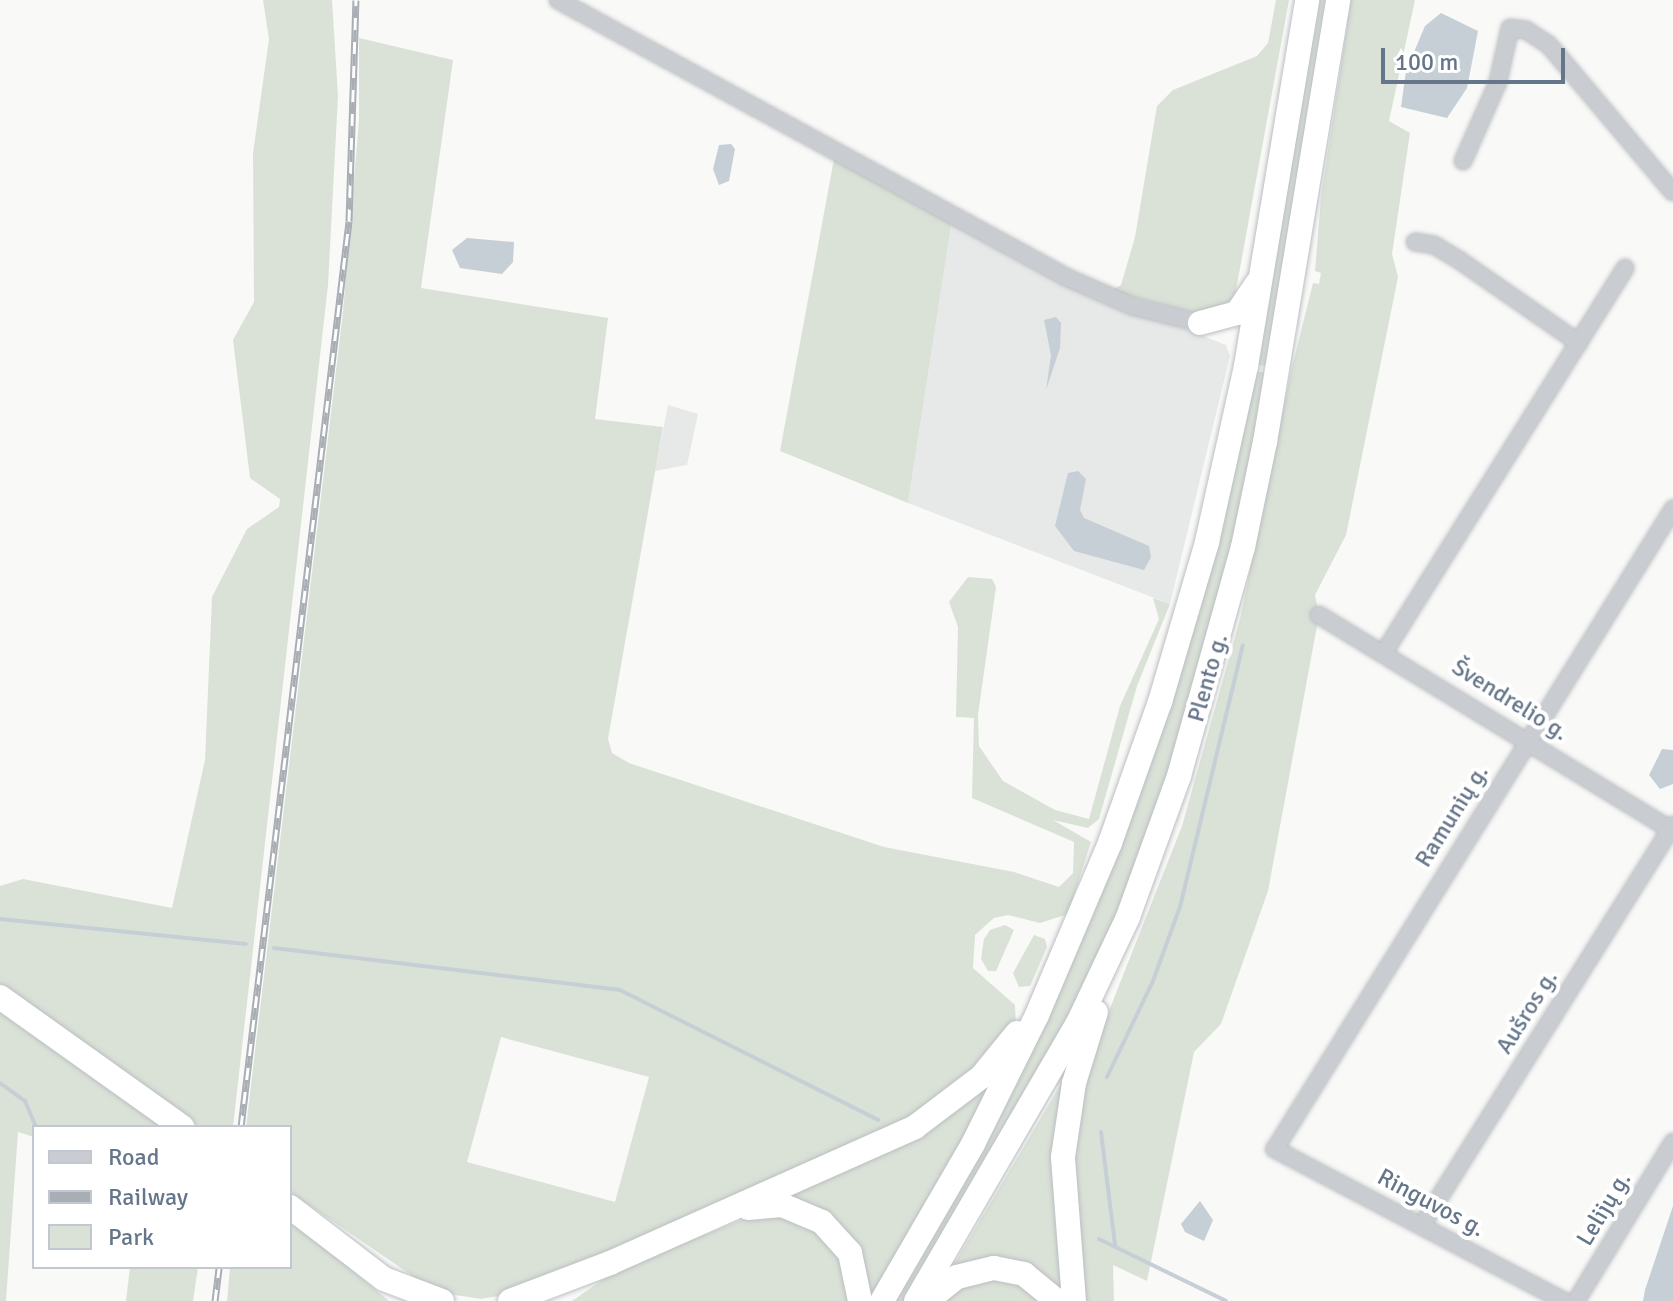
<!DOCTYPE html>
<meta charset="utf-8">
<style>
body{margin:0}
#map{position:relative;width:1673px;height:1301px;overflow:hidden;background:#f9f9f7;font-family:Signika,sans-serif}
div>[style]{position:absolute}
.built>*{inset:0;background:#e7e8e8}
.green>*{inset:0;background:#dae2d7}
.water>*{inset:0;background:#c5cfd5}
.stream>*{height:4px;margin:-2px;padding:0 2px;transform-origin:2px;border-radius:2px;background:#c5cfd5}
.roads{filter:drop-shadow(0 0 2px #bbbec2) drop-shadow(0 0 2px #bbbec2)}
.minor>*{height:16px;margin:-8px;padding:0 8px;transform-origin:8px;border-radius:8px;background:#c9ccd0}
.highway>*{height:24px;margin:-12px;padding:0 12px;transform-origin:12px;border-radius:12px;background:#fff}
.rail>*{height:7px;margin-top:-3.5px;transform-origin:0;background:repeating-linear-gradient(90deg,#fff 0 12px,#a9aeb5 0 24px);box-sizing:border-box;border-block:2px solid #a9aeb5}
span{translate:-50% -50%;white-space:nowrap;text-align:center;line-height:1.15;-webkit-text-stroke:8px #fff;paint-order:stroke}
.street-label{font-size:24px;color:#66768a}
.legend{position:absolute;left:32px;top:1125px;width:260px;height:144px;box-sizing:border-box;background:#fff;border:2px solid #c2c8d0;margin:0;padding:10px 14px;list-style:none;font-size:24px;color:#66768a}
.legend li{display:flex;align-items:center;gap:16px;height:40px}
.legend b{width:40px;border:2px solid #c2c8d0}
.scale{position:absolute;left:1381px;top:48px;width:184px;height:36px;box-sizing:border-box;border:4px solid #66768a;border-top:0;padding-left:10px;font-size:24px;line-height:28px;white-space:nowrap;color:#66768a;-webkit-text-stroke:6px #fff;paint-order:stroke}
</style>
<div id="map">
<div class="built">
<div style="clip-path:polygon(952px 220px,1150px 315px,1226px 345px,1230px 356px,1170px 604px,908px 503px)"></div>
<div style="clip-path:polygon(668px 405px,698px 414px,687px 465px,655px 471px)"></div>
</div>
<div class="green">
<div style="clip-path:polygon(263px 0,332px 0,338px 96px,328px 285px,233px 1127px,199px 1127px,0 986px,0 886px,23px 879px,172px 908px,205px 760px,212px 597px,247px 529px,279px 507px,280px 499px,250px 478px,233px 340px,254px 302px,253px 153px,269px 39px)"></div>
<div style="clip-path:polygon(1276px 0,1289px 0,1234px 301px,1202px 315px,1110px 291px,1121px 285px,1135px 237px,1157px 106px,1173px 90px,1257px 56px,1268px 43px)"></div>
<div style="clip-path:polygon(1316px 0,1331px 0,1270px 367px,1254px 364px)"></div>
<div style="clip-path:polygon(1351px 0,1415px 0,1389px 121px,1410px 133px,1392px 254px,1398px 277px,1346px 535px,1315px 595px,1319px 615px,1268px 891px,1221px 1024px,1194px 1052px,1147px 1281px,1113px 1265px,1114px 1301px,1082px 1301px,1071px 1214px,1074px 1121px,1101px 1031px,1182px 826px,1240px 619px,1292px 367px,1313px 283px,1319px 284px,1321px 273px,1315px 271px,1321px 197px)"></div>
<div style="clip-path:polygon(evenodd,359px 38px,453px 60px,421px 288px,608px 318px,595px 419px,663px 427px,608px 739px,612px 753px,629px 763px,884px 847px,1014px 872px,1059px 887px,1073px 873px,1074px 842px,972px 798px,974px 718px,956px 717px,958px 627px,949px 602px,968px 577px,992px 579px,996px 587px,978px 715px,979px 746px,1003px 781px,1055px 810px,1089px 819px,1120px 706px,1159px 619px,1153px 598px,1170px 604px,1137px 686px,1099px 819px,1088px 828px,1053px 820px,1091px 842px,1068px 914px,1040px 923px,1008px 915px,994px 918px,975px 935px,973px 968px,1015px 1005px,1016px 1025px,937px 1109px,510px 1294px,481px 1299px,436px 1292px,290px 1192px,290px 1127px,246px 1127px,343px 312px,359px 120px,359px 38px,501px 1037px,649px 1077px,615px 1202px,467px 1162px,501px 1037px)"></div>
<div style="clip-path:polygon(834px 159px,952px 220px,908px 503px,780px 451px)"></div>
<div style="clip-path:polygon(1253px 371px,1269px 373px,1233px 558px,1138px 870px,1087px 982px,906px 1301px,895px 1301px,983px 1142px,1077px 949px)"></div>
<div style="clip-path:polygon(1005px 925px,1014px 930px,996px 971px,988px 971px,981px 959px,984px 939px,990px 930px)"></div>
<div style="clip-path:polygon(1034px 935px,1045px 939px,1047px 947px,1030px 986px,1019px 987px,1013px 973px)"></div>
<div style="clip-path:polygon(0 1008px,169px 1127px,34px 1127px,34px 1137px,18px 1132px,6px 1301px,0 1301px)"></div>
<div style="clip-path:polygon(1077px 1057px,1069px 1301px,1046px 1278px,949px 1273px)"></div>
<div style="clip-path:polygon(996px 1075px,935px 1192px,871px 1301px,863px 1267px,772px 1198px)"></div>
<div style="clip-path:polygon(764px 1211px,796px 1214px,846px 1252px,854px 1301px,572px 1301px,615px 1271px)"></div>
<div style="clip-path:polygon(290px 1220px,305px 1231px,389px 1301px,227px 1301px,230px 1267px,290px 1267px)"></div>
<div style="clip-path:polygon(130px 1267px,198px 1267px,193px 1301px,126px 1301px)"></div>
<div style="clip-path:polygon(1009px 1275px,1049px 1301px,936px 1301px,956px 1284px)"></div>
</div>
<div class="water">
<div style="clip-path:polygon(1441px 13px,1478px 31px,1467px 88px,1447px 118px,1401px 107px,1406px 71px,1425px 26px)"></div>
<div style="clip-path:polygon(731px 144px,735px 149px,729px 181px,719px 185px,713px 169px,719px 145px)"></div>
<div style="clip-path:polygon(467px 238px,514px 242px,513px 262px,502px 274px,460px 268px,452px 250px)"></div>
<div style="clip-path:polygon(1056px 317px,1061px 323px,1060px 348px,1046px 390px,1051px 355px,1044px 320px)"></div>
<div style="clip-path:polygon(1078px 471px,1086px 479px,1080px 510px,1084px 518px,1149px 546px,1151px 557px,1144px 570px,1074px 551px,1055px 526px,1068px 473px)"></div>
<div style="clip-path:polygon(1662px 749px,1673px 750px,1673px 784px,1660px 789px,1649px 775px)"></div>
<div style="clip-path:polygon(1200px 1201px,1213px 1220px,1204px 1241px,1185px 1232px,1181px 1224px)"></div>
<div style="clip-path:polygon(1673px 1206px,1673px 1301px,1643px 1301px,1645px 1290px)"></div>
</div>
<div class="stream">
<div style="left:0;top:919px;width:247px;rotate:5.8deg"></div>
<div style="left:274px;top:948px;width:349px;rotate:6.9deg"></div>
<div style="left:620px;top:990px;width:289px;rotate:26.7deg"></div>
<div style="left:1107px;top:1077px;width:106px;rotate:-64.4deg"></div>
<div style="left:1153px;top:981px;width:79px;rotate:-70deg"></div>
<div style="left:1180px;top:907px;width:269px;rotate:-76.5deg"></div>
<div style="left:0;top:1083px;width:31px;rotate:36deg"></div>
<div style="left:25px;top:1101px;width:28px;rotate:67deg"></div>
<div style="left:1101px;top:1132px;width:114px;rotate:82.9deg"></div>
<div style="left:1099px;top:1239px;width:141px;rotate:26deg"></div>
</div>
<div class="roads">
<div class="minor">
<div style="left:558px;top:0;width:579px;rotate:28.6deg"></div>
<div style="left:1066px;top:277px;width:72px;rotate:23.7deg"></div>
<div style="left:1132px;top:306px;width:70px;rotate:14deg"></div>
<div style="left:1463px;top:161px;width:86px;rotate:-66.1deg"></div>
<div style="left:1498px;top:82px;width:55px;rotate:-77.5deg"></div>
<div style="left:1510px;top:28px;width:16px;rotate:7deg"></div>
<div style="left:1526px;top:30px;width:27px;rotate:33deg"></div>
<div style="left:1549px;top:45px;width:192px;rotate:49.9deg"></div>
<div style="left:1415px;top:242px;width:19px;rotate:9deg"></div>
<div style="left:1434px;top:245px;width:29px;rotate:31deg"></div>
<div style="left:1459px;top:260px;width:146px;rotate:34.7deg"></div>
<div style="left:1319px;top:615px;width:415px;rotate:31.4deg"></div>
<div style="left:1385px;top:651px;width:452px;rotate:-57.9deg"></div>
<div style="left:1422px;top:1225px;width:472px;rotate:-57.9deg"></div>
<div style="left:1564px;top:1301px;width:327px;rotate:-152.3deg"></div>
<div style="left:1275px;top:1149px;width:754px;rotate:-58.12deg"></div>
<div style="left:1576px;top:1301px;width:186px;rotate:-58.6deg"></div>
</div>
<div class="highway">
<div style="left:1200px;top:323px;width:38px;rotate:-15deg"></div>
<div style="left:1237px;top:313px;width:36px;rotate:-56deg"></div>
<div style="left:0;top:997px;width:224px;rotate:35.5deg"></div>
<div style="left:290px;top:1207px;width:118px;rotate:37.5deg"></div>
<div style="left:384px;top:1279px;width:62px;rotate:20.8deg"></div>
<div style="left:748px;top:1208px;width:34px;rotate:-5deg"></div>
<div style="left:782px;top:1205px;width:43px;rotate:23deg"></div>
<div style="left:822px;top:1222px;width:42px;rotate:47.9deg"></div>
<div style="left:850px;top:1253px;width:49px;rotate:78.2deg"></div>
<div style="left:510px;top:1301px;width:107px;rotate:-20.8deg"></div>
<div style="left:610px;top:1263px;width:334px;rotate:-24deg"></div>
<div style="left:915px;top:1127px;width:83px;rotate:-37.1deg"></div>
<div style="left:981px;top:1077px;width:57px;rotate:-50.7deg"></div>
<div style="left:882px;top:1301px;width:181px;rotate:-59.9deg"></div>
<div style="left:973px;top:1144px;width:144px;rotate:-63.6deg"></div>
<div style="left:1037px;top:1015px;width:187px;rotate:-67deg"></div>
<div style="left:1110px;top:843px;width:150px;rotate:-70.5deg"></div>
<div style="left:1160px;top:702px;width:167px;rotate:-73.6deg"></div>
<div style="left:1207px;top:542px;width:180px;rotate:-77.5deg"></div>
<div style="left:1246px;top:366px;width:371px;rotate:-80.5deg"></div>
<div style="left:916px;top:1301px;width:322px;rotate:-59.8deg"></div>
<div style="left:1078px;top:1023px;width:117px;rotate:-64.7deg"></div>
<div style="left:1128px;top:917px;width:150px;rotate:-70.1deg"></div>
<div style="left:1179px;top:776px;width:238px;rotate:-74.4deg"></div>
<div style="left:1243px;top:547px;width:107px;rotate:-78.2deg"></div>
<div style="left:1265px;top:442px;width:448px;rotate:-80.6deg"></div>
<div style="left:927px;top:1301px;width:38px;rotate:-39deg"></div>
<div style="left:957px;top:1277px;width:38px;rotate:-14deg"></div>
<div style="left:994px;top:1268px;width:31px;rotate:11deg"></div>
<div style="left:1024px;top:1274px;width:43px;rotate:39.3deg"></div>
<div style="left:1074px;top:1301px;width:144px;rotate:-94.4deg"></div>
<div style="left:1063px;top:1157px;width:75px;rotate:-81.5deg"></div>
<div style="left:1074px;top:1083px;width:74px;rotate:-72.8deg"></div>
</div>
</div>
<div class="rail">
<div style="left:241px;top:1127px;width:912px;rotate:-83.2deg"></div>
<div style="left:349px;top:221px;width:221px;rotate:-88.2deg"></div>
<div style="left:215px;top:1301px;width:34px;rotate:-83deg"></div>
</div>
<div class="street-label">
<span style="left:1208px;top:678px;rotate:-74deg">Plento g.</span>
<span style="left:1510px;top:700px;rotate:32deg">Švendrelio g.</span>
<span style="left:1452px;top:816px;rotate:-58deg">Ramunių g.</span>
<span style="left:1527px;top:1012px;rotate:-58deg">Aušros g.</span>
<span style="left:1431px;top:1203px;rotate:28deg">Ringuvos g.</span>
<span style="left:1604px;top:1209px;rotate:-59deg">Lelijų g.</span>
</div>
<ul class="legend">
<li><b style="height:10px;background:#c9ccd0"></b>Road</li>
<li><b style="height:10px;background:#a9aeb5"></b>Railway</li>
<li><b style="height:22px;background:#dae2d7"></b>Park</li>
</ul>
<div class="scale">100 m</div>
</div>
